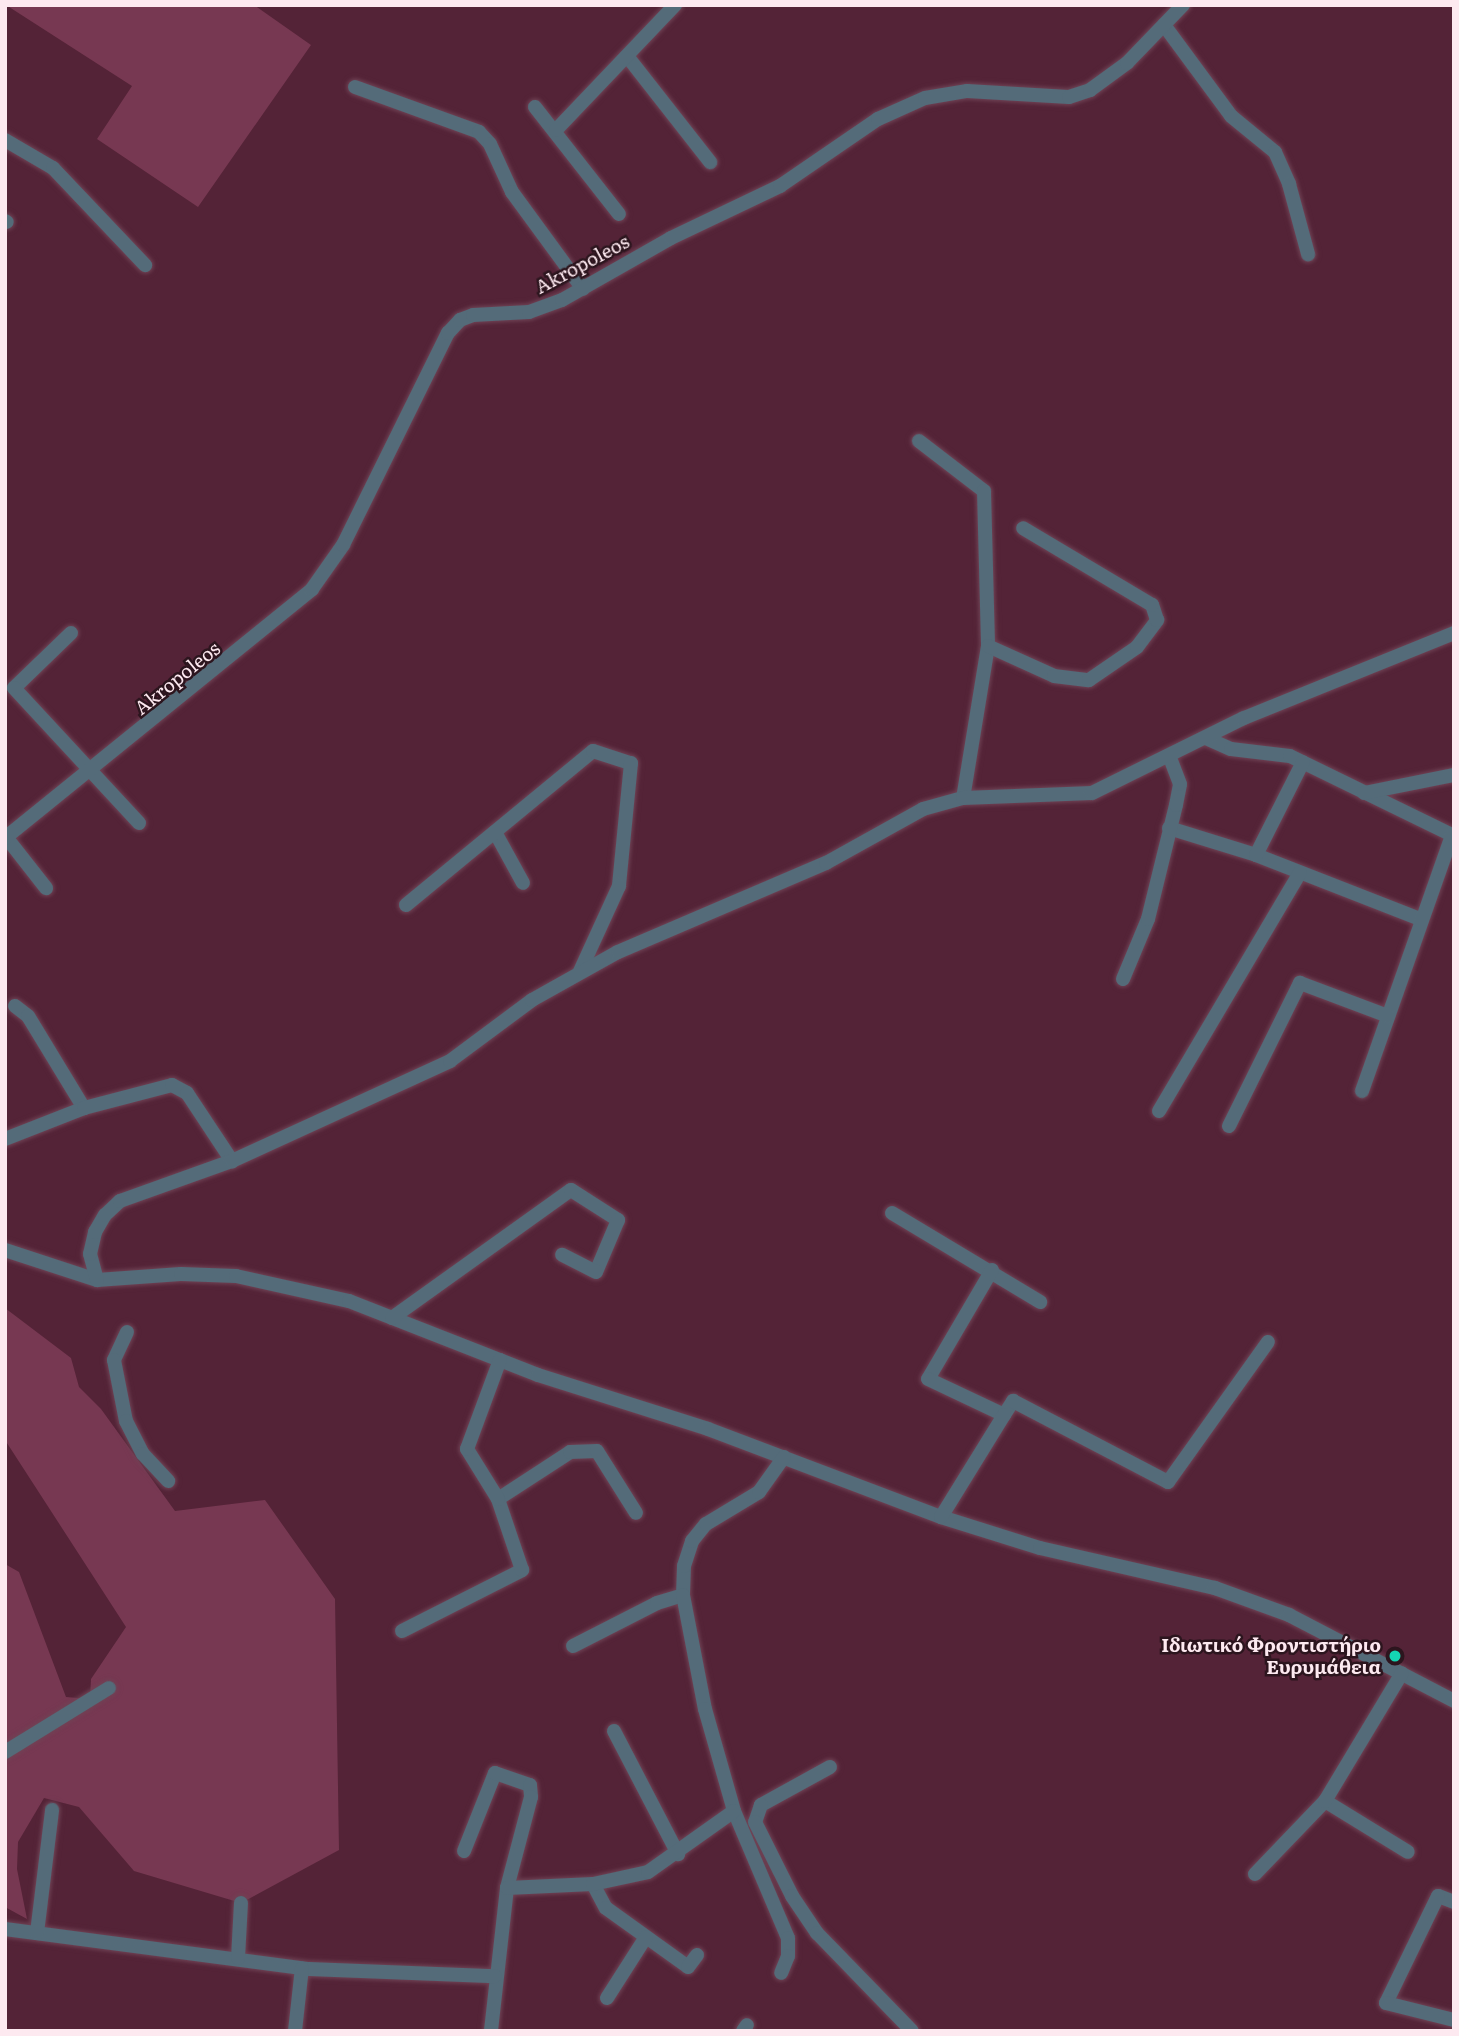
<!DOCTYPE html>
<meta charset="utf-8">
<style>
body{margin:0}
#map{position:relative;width:1459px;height:2036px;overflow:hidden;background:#542337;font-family:Literata,serif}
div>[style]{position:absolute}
.green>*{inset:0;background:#773852}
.roads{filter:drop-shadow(0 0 2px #6f4355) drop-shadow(0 0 2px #6f4355)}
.minor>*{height:14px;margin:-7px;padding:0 7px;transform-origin:7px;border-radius:7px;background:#546b79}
.dots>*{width:19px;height:19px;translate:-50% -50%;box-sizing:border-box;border:4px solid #2c151e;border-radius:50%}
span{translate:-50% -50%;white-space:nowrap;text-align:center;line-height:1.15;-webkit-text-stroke:5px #2c151e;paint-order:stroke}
.street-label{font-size:19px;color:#fde9f0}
.poi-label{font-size:19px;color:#fde9f0;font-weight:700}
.right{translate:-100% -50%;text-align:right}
.frame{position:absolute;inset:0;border:7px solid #fde9f0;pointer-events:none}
</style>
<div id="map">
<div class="green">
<div style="clip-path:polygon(6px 5px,254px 5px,311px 45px,198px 207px,97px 139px,132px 86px)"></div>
<div style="clip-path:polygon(5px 1308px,71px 1358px,79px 1387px,101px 1409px,175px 1511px,265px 1500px,335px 1599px,339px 1850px,241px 1903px,134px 1871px,79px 1807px,44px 1798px,18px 1842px,17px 1869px,27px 1919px,5px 1907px,5px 1564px,19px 1572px,66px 1697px,90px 1699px,91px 1679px,126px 1627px,5px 1440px)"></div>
</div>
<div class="roads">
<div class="minor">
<div style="left:1164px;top:25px;width:113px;rotate:53.6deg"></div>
<div style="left:1231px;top:116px;width:57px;rotate:39.3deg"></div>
<div style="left:1275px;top:152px;width:35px;rotate:66deg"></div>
<div style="left:1289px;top:184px;width:73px;rotate:74.8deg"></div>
<div style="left:627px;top:56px;width:135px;rotate:51.9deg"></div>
<div style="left:355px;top:87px;width:132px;rotate:19.9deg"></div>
<div style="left:479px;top:132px;width:16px;rotate:47deg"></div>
<div style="left:490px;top:144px;width:53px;rotate:65.4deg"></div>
<div style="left:512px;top:192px;width:120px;rotate:53.8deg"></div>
<div style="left:535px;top:107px;width:136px;rotate:51.9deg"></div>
<div style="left:556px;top:130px;width:173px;rotate:-46.4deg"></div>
<div style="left:5px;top:140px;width:56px;rotate:30.3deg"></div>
<div style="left:53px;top:168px;width:134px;rotate:46.5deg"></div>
<div style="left:5px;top:221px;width:2px;rotate:27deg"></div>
<div style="left:919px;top:441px;width:82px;rotate:37.6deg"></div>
<div style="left:984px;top:491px;width:155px;rotate:88.5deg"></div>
<div style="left:988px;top:646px;width:154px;rotate:99.3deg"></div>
<div style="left:71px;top:633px;width:79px;rotate:136deg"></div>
<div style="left:14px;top:688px;width:184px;rotate:47.2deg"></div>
<div style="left:988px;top:646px;width:72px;rotate:24.4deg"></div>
<div style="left:1054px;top:676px;width:35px;rotate:7deg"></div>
<div style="left:1089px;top:680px;width:58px;rotate:-34.5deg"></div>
<div style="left:1137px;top:647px;width:34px;rotate:-53deg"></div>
<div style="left:1157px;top:620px;width:16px;rotate:-108deg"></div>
<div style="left:1152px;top:605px;width:150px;rotate:-149.2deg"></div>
<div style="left:1206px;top:738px;width:27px;rotate:24deg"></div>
<div style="left:1231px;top:749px;width:59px;rotate:6.8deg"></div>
<div style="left:1290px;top:756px;width:182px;rotate:26deg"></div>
<div style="left:1364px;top:793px;width:92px;rotate:-11.3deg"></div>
<div style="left:1169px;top:828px;width:91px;rotate:17.2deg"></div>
<div style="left:1256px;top:855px;width:176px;rotate:21.3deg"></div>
<div style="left:495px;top:832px;width:58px;rotate:61.2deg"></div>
<div style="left:6px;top:837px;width:65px;rotate:51.9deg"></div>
<div style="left:5px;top:838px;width:395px;rotate:-39deg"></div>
<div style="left:312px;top:589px;width:54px;rotate:-54.8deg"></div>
<div style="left:343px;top:545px;width:237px;rotate:-63.7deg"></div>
<div style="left:448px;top:333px;width:18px;rotate:-47deg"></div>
<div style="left:460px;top:320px;width:14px;rotate:-21deg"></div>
<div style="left:473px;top:315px;width:56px;rotate:-3.1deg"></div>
<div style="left:529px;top:312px;width:35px;rotate:-20deg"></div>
<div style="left:562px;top:300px;width:125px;rotate:-29.6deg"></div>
<div style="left:671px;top:238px;width:121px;rotate:-25.5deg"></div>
<div style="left:780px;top:186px;width:119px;rotate:-34.4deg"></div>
<div style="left:878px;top:119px;width:51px;rotate:-24.1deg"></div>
<div style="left:925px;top:98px;width:43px;rotate:-9.5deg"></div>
<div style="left:967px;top:91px;width:102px;rotate:3.4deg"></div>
<div style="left:1069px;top:97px;width:22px;rotate:-18deg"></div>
<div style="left:1090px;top:90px;width:46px;rotate:-36.1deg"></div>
<div style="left:1127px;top:63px;width:81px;rotate:-46deg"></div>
<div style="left:1256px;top:855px;width:104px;rotate:-63.2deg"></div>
<div style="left:406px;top:905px;width:242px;rotate:-39.5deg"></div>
<div style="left:593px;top:751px;width:40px;rotate:18deg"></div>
<div style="left:631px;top:763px;width:124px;rotate:95.6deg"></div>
<div style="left:619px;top:886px;width:94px;rotate:114.6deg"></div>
<div style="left:1123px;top:979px;width:65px;rotate:-67.4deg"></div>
<div style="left:1148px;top:919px;width:117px;rotate:-76.2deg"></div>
<div style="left:1176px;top:805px;width:21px;rotate:-79deg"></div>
<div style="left:1180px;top:784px;width:28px;rotate:-111deg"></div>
<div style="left:15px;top:1006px;width:16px;rotate:38deg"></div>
<div style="left:28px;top:1016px;width:108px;rotate:58.7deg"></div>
<div style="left:1362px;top:1091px;width:271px;rotate:-70.6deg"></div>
<div style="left:1159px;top:1111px;width:277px;rotate:-59.4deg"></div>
<div style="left:1229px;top:1126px;width:160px;rotate:-63.6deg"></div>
<div style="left:1300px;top:983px;width:94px;rotate:20.6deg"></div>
<div style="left:5px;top:1139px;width:85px;rotate:-21.4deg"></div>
<div style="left:84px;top:1108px;width:91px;rotate:-14.6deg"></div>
<div style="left:172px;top:1085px;width:17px;rotate:28deg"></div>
<div style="left:187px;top:1093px;width:82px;rotate:56.5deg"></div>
<div style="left:892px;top:1213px;width:173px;rotate:31deg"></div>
<div style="left:5px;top:1250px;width:97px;rotate:18.1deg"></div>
<div style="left:97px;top:1280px;width:84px;rotate:-4.1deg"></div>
<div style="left:181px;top:1274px;width:55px;rotate:2.1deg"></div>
<div style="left:236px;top:1276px;width:116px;rotate:12.5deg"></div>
<div style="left:349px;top:1301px;width:203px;rotate:21.4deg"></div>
<div style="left:538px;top:1375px;width:178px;rotate:17.6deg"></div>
<div style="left:708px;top:1429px;width:249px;rotate:20.7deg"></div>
<div style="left:941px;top:1517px;width:104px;rotate:17.4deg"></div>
<div style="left:1040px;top:1548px;width:180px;rotate:12.9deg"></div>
<div style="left:1215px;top:1588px;width:79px;rotate:20deg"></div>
<div style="left:1289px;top:1615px;width:186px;rotate:27.5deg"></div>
<div style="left:992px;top:1270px;width:126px;rotate:120.4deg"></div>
<div style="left:928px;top:1379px;width:84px;rotate:25.3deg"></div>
<div style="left:1004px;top:1415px;width:17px;rotate:-57deg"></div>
<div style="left:1013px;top:1401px;width:175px;rotate:27.6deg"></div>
<div style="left:1168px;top:1482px;width:172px;rotate:-54.5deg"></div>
<div style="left:97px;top:1280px;width:27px;rotate:-105deg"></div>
<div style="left:90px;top:1254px;width:23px;rotate:-77deg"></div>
<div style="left:95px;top:1232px;width:20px;rotate:-60deg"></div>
<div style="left:105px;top:1215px;width:21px;rotate:-43deg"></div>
<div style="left:120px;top:1201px;width:119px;rotate:-19.7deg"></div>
<div style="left:232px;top:1161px;width:240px;rotate:-24.6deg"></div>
<div style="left:450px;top:1061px;width:102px;rotate:-36.6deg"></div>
<div style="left:532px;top:1000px;width:98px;rotate:-29.2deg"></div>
<div style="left:618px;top:952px;width:226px;rotate:-23.2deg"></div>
<div style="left:826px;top:863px;width:111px;rotate:-29.1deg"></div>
<div style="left:923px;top:809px;width:41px;rotate:-15.4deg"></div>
<div style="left:963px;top:798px;width:129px;rotate:-2.2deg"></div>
<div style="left:1092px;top:793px;width:169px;rotate:-26.3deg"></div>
<div style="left:1244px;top:718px;width:227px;rotate:-22deg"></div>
<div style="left:392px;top:1318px;width:220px;rotate:-35.6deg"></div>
<div style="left:571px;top:1190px;width:56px;rotate:32.6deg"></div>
<div style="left:618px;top:1220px;width:56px;rotate:112.9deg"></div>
<div style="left:596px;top:1272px;width:38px;rotate:-153deg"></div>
<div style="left:127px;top:1332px;width:31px;rotate:115deg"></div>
<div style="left:114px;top:1360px;width:62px;rotate:78.9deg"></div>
<div style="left:126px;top:1421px;width:37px;rotate:63deg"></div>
<div style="left:143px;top:1454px;width:37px;rotate:47deg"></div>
<div style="left:498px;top:1499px;width:86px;rotate:-33.1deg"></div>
<div style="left:570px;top:1452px;width:27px;rotate:-2deg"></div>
<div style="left:597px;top:1451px;width:73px;rotate:57.8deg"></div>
<div style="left:941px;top:1517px;width:120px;rotate:-58.3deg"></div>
<div style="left:683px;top:1595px;width:29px;rotate:-88deg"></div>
<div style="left:684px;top:1566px;width:26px;rotate:-72deg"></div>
<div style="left:692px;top:1541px;width:22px;rotate:-51deg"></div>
<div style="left:706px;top:1524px;width:62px;rotate:-31.1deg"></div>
<div style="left:759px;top:1492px;width:43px;rotate:-54.5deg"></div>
<div style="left:402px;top:1631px;width:135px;rotate:-26.9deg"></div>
<div style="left:522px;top:1570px;width:75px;rotate:-108.7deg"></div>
<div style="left:498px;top:1499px;width:59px;rotate:-121.8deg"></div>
<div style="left:467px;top:1449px;width:95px;rotate:-69.7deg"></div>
<div style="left:573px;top:1646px;width:94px;rotate:-27.1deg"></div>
<div style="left:657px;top:1603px;width:27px;rotate:-17deg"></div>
<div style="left:683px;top:1595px;width:116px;rotate:79.1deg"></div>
<div style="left:705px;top:1709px;width:106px;rotate:74.1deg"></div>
<div style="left:734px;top:1811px;width:138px;rotate:67deg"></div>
<div style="left:788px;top:1938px;width:18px;rotate:90deg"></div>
<div style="left:788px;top:1956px;width:18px;rotate:112deg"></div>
<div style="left:614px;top:1731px;width:139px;rotate:62.5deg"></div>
<div style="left:5px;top:1752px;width:122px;rotate:-31.6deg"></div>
<div style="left:830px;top:1767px;width:79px;rotate:151.2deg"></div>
<div style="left:761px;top:1805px;width:18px;rotate:109deg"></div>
<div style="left:755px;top:1822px;width:83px;rotate:63.4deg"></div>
<div style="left:792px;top:1896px;width:45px;rotate:56deg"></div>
<div style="left:817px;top:1933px;width:136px;rotate:45.9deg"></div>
<div style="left:1325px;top:1801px;width:97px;rotate:31.6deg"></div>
<div style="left:464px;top:1851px;width:84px;rotate:-68.3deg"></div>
<div style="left:495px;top:1773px;width:37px;rotate:19deg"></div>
<div style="left:530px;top:1785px;width:12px;rotate:85deg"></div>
<div style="left:531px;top:1797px;width:94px;rotate:104.8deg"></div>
<div style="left:507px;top:1888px;width:144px;rotate:96.4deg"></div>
<div style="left:1255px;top:1874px;width:101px;rotate:-46.2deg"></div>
<div style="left:1325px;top:1801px;width:149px;rotate:-59deg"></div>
<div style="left:593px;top:1884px;width:27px;rotate:62deg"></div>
<div style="left:606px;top:1908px;width:101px;rotate:35.7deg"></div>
<div style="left:688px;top:1967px;width:15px;rotate:-53deg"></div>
<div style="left:507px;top:1888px;width:86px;rotate:-2.7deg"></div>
<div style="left:593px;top:1884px;width:56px;rotate:-12.3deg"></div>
<div style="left:648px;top:1872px;width:105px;rotate:-35.3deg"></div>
<div style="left:1454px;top:1902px;width:17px;rotate:-159deg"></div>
<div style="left:1438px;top:1896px;width:119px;rotate:115.9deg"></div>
<div style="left:1386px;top:2003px;width:70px;rotate:14deg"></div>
<div style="left:5px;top:1929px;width:307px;rotate:7.5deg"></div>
<div style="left:309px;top:1969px;width:186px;rotate:2.2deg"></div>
<div style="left:37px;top:1933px;width:124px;rotate:-83deg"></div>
<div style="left:238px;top:1958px;width:55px;rotate:-86.9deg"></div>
<div style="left:607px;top:1998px;width:72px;rotate:-57.4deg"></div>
<div style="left:295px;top:2031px;width:63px;rotate:-83.7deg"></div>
<div style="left:743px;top:2031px;width:7px;rotate:-56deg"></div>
</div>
</div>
<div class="dots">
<div style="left:1395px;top:1656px;background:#14d5b3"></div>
</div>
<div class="street-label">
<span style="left:582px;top:264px;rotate:-28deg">Akropoleos</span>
<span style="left:177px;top:678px;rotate:-39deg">Akropoleos</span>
</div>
<div class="poi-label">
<span class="right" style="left:1381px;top:1656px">Ιδιωτικό Φροντιστήριο<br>Ευρυμάθεια</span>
</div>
<div class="frame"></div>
</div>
